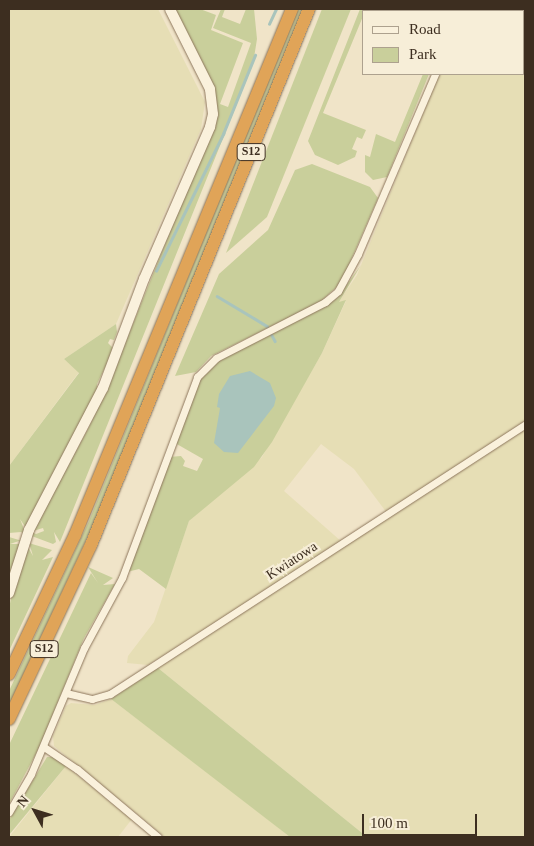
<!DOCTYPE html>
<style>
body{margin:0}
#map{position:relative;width:534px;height:846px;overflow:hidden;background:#f0e4c8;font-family:Georgia,serif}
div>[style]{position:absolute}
.farmland>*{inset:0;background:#e6deb5}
.green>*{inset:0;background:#c9cf9b}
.water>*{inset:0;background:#a9c4bc}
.stream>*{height:2.5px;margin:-1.25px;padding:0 1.25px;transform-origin:1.25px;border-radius:1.25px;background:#a9c4bc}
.roads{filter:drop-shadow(0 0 1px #8d765c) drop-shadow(0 0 1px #8d765c)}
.street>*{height:7px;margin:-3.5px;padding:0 3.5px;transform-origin:3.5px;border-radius:3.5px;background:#faf1dc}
.secondary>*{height:10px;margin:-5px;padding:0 5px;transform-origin:5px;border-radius:5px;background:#faf1dc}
.highway>*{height:12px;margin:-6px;padding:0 6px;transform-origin:6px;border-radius:6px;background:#e0a458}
span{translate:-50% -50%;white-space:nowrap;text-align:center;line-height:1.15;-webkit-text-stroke:4.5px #f7eed8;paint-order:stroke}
.shield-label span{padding:1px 4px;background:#f7eed8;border:1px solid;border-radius:4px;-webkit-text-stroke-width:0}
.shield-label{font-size:12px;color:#3d2e20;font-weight:700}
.street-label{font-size:14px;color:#3d2e20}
.frame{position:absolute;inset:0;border:10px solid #3d2e20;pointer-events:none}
.legend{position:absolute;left:362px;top:10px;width:162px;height:65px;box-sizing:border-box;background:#f7eed8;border:1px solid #ada18e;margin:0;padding:6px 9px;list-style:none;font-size:15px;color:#3d2e20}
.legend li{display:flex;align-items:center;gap:10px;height:25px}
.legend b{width:25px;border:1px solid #ada18e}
.north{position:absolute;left:10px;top:786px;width:50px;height:50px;-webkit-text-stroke:4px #f7eed8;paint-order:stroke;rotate:309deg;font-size:14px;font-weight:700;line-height:20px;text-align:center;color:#3d2e20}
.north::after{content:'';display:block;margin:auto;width:18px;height:22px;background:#3d2e20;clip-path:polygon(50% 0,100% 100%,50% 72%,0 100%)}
.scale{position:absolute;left:362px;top:814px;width:115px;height:22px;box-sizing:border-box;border:2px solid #3d2e20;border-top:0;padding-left:6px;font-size:15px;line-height:18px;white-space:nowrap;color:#3d2e20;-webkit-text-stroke:4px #f7eed8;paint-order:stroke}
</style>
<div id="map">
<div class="farmland">
<div style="clip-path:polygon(9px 9px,158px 9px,205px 102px,201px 129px,116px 324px,64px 359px,79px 372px,9px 466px)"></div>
<div style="clip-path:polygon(466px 9px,525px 9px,525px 422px,387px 513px,354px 469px,321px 444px,284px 491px,342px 542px,148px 665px,127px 663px,128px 656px,154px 622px,189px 521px,262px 457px,322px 353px,346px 301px,338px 303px,357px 275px,439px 74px,523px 74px,523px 11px,465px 11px)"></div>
<div style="clip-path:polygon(525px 427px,525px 837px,367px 837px,158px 668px)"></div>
<div style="clip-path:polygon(111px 699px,233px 792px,290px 837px,165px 837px,54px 746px,53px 736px,66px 706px,71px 703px,95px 705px)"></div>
<div style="clip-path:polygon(66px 766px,132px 819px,118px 837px,9px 837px)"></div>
</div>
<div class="green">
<div style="clip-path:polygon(174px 9px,200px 9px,216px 15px,211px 30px,243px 43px,220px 104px,228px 107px,251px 43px,213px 28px,221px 9px,225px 9px,222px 17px,240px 24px,246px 9px,254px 9px,257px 39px,253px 64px,60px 542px,54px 532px,56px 542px,53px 544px,21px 532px,9px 533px,9px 466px,79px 373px,64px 359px,116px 324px,117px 332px,114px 340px,110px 339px,108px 343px,114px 349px,97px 384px,97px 394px,26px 528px,20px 519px,24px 529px,36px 534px,44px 531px,43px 528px,33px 531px,89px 427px,112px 376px,211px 130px,209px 78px)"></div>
<div style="clip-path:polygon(297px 9px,303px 9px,94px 523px,9px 705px,9px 691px,89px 521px)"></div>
<div style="clip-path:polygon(322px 9px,351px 9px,267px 217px,226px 253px)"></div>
<div style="clip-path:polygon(360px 9px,366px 9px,323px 113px,366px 130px,362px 139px,357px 137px,352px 149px,357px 151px,355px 157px,338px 165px,315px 155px,308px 141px)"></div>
<div style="clip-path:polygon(423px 74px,429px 74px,387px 177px,373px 180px,365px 172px,365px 155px,370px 157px,376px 134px,395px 142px)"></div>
<div style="clip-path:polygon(312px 164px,370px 187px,378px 198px,341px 283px,320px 302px,211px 356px,196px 372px,175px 376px,219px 274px,268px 230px,295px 170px)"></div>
<div style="clip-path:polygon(361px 265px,339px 302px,346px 300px,322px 353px,272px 442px,254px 467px,189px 521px,166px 589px,139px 569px,127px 572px,169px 457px,181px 456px,185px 461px,183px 466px,197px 471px,203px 459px,175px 443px,195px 386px,204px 372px,217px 360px,324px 306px,337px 298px)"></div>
<div style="clip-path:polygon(9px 537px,52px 550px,42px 560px,53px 557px,9px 651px,9px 608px,15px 580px,28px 547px,33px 556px,30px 546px,19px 541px,10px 544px,20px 544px,9px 577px)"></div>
<div style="clip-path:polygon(88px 567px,113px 578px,103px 585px,115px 584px,84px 638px,39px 748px,9px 804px,9px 745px,91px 573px,98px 583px)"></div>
<div style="clip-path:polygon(158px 668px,367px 837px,290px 837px,111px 699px)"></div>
<div style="clip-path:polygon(47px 757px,54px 757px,66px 766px,9px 835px,9px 820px)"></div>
</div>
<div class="water">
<div style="clip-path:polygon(250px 371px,270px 383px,276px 398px,274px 406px,238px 453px,224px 452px,214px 443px,220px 408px,217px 407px,219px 394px,230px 376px)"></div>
</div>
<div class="stream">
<div style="left:269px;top:24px;width:17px;rotate:-65deg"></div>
<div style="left:156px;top:271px;width:153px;rotate:-63.9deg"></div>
<div style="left:223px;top:134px;width:85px;rotate:-67.9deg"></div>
<div style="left:217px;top:296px;width:58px;rotate:31deg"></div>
<div style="left:267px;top:326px;width:17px;rotate:62deg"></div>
</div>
<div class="roads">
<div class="street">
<div style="left:460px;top:11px;width:2px;rotate:-63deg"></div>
<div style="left:66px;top:693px;width:27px;rotate:13deg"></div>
<div style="left:92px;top:699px;width:19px;rotate:-16deg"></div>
<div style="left:110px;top:694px;width:495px;rotate:-33deg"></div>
<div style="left:44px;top:747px;width:40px;rotate:34deg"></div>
<div style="left:77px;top:769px;width:106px;rotate:40deg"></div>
<div style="left:9px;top:812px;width:44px;rotate:-59.9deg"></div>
<div style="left:31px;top:774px;width:137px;rotate:-67.2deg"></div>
<div style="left:84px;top:648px;width:80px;rotate:-61.5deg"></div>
<div style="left:122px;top:578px;width:215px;rotate:-69.5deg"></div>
<div style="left:197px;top:377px;width:27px;rotate:-45deg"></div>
<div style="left:216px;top:358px;width:123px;rotate:-27.2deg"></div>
<div style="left:325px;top:302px;width:17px;rotate:-40deg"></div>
<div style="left:338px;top:291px;width:42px;rotate:-61.6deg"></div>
<div style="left:358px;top:254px;width:196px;rotate:-66.8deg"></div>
</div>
<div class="secondary">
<div style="left:9px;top:593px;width:66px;rotate:-72.4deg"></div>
<div style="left:29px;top:530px;width:160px;rotate:-62.5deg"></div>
<div style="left:103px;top:388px;width:116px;rotate:-69.4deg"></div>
<div style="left:144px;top:279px;width:166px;rotate:-66.5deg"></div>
<div style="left:210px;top:127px;width:13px;rotate:-77deg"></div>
<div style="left:213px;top:114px;width:25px;rotate:-97deg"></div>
<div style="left:210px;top:89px;width:89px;rotate:-116.6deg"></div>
</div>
<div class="highway">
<div style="left:9px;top:674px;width:154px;rotate:-64.6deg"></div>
<div style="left:75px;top:535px;width:569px;rotate:-67.58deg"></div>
<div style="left:9px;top:719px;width:192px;rotate:-64.8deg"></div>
<div style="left:91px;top:545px;width:579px;rotate:-67.87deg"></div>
</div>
</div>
<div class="shield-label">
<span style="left:251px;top:152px">S12</span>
<span style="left:44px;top:649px">S12</span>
</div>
<div class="street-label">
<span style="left:292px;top:561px;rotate:-33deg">Kwiatowa</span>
</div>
<div class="frame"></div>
<ul class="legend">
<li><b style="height:6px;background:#faf1dc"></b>Road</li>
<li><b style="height:14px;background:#c9cf9b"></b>Park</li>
</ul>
<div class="north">N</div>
<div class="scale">100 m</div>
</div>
